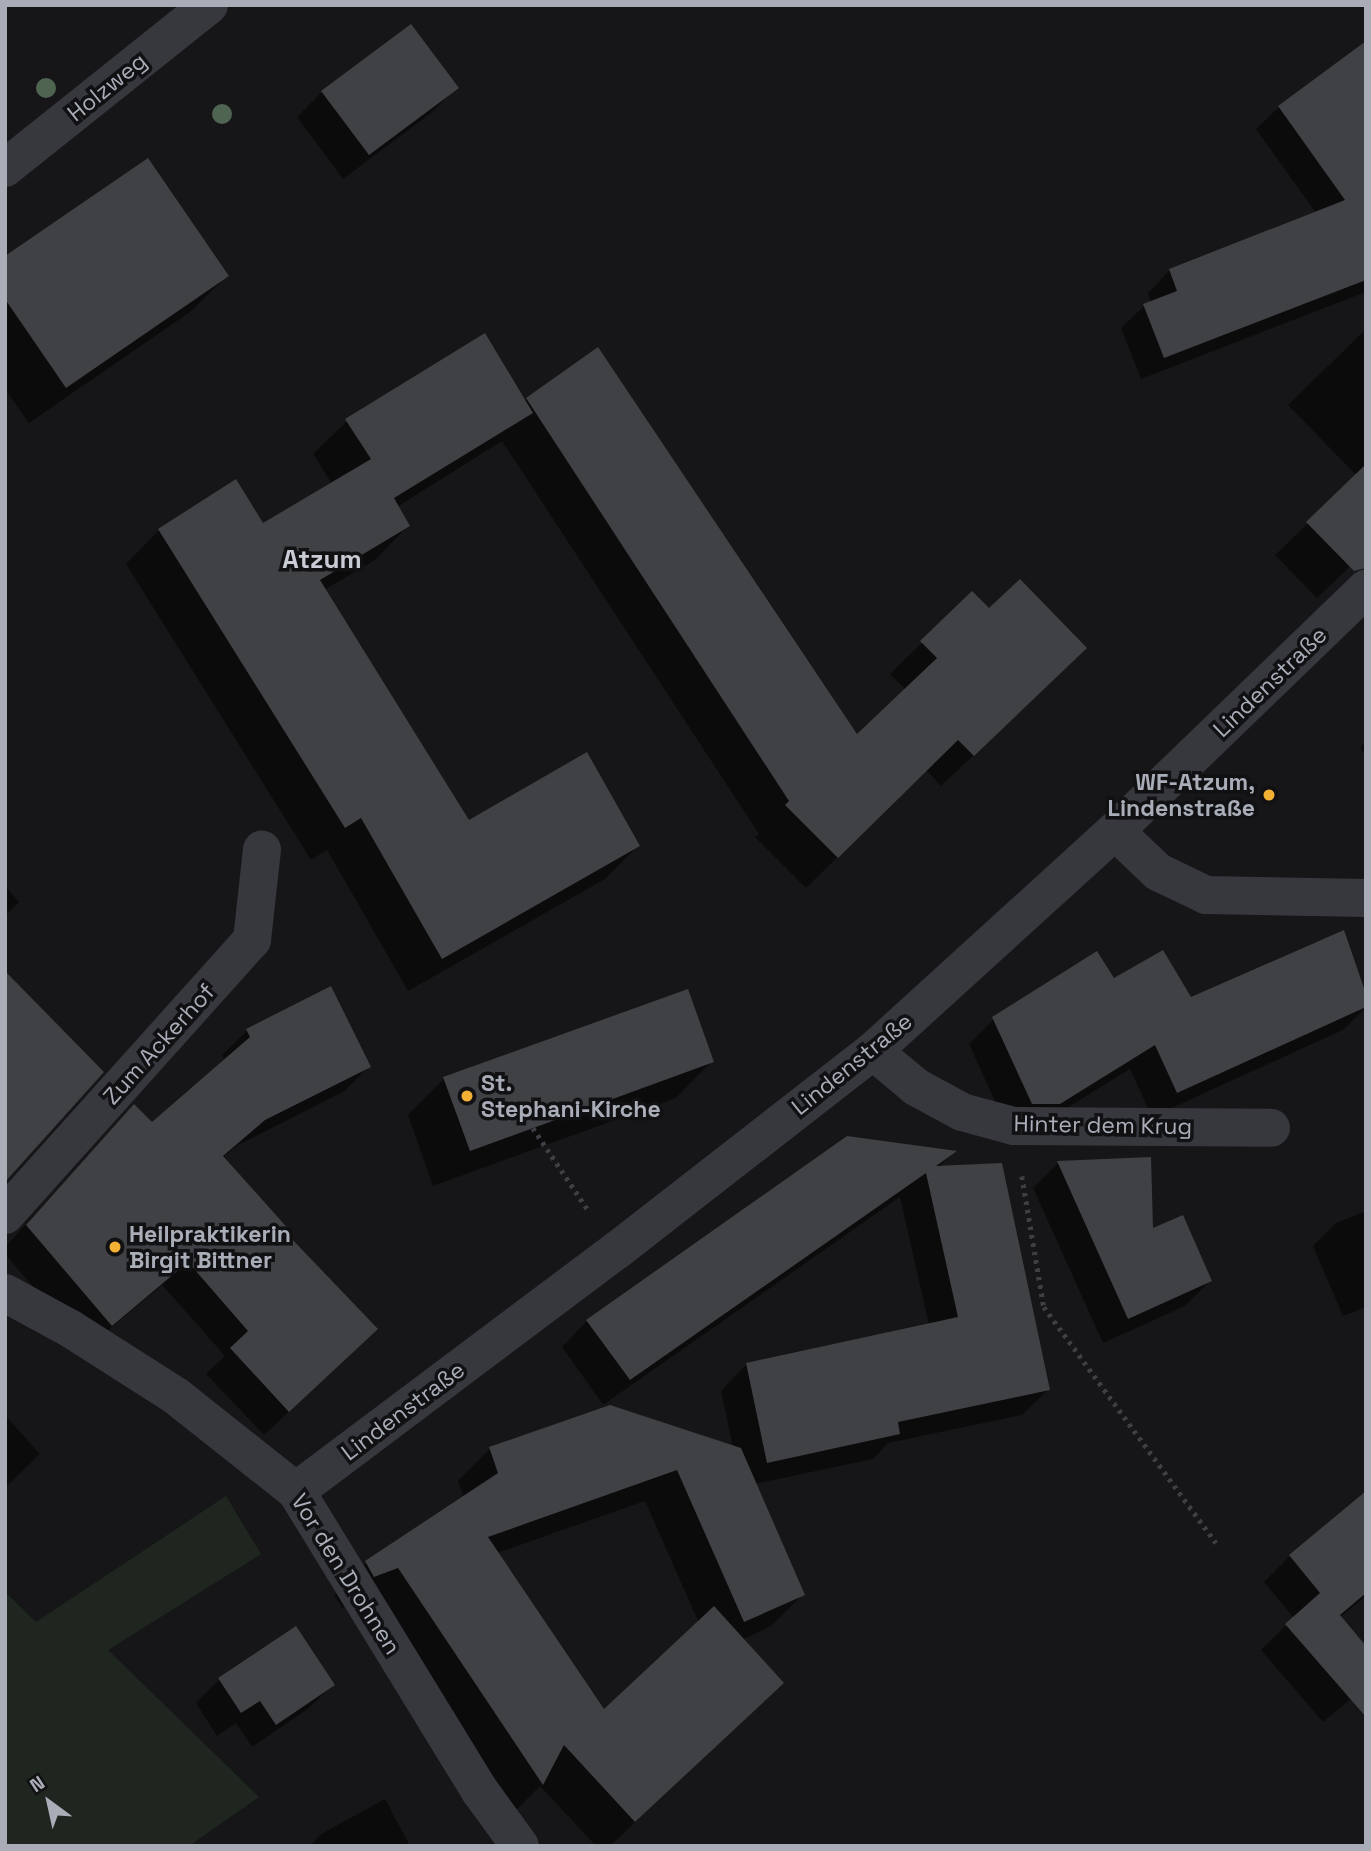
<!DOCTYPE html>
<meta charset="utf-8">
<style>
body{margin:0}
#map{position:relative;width:1371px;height:1851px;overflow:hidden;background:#161618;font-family:"Space Grotesk",sans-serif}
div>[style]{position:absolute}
.green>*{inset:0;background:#1e261f}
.shadow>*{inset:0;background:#0007}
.building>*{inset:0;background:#404145}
.path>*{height:4.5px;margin-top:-2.25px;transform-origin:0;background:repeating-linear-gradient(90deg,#3d3f44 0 3.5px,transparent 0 8.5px)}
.minor>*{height:38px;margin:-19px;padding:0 19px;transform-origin:19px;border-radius:19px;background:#37383d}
.trees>*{width:20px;height:20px;margin:-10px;border-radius:50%;background:#506452}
.dots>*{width:19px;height:19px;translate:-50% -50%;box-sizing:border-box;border:4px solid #111113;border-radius:50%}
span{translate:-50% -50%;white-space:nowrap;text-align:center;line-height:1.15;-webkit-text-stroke:7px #111113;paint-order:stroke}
.street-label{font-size:23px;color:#a8adb8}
.poi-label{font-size:23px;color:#a8adb8;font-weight:700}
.right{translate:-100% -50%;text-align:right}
.left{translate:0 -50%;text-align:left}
.quarter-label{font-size:26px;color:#c9ccd4;font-weight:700}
.frame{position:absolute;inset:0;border:7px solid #a8adb8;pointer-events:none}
.north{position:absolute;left:14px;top:1767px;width:70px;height:70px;-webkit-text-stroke:5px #111113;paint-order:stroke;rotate:327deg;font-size:19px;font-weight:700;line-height:28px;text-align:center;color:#a8adb8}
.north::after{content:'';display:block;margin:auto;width:24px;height:32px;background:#a8adb8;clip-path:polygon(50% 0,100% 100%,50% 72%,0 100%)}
</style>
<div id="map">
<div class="green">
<div style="clip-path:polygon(226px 1496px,261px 1554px,108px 1650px,259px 1797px,189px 1846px,5px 1846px,5px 1592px,36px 1622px)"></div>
</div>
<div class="shadow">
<div style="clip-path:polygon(456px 88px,431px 113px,343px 179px,297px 117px,322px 92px)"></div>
<div style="clip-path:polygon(1279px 107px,1366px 149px,1366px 292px,1141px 379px,1121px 328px,1144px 306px,1151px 303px,1148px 293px,1170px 270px,1316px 213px,1256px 129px)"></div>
<div style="clip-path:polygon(5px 258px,227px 276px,190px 312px,29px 423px,5px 389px)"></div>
<div style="clip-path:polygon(1366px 329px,1366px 551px,1317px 598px,1275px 555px,1357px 476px,1288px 405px)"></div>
<div style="clip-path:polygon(527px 399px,857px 737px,906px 690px,890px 674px,972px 594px,1053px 680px,941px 786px,926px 770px,806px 888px,755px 837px,759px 834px,502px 441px,397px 507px,408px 526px,375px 560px,324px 590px,468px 822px,638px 846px,605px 879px,408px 991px,327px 850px,311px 860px,126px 564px,159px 530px,263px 525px,332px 484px,313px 454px,347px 421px)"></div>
<div style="clip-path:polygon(1366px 742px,1366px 757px,1360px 747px)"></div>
<div style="clip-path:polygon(5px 886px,19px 902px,5px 916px)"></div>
<div style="clip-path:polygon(1113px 981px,1190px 999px,1366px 1007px,1343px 1030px,1152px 1117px,1130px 1069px,1033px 1129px,1007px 1128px,969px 1044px,994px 1019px)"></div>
<div style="clip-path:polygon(330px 989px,369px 1066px,345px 1091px,238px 1145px,222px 1158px,286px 1236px,351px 1354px,264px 1435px,206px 1374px,225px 1356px,162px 1285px,86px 1349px,5px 1254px,5px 1247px,134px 1106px,152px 1124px,225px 1061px,222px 1055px,247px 1031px)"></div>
<div style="clip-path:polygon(712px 1061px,676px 1098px,433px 1186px,408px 1115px,444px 1079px)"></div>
<div style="clip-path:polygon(evenodd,953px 1153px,938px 1168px,1048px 1390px,1022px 1415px,888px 1443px,873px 1459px,755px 1484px,803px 1594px,771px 1626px,742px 1640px,750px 1714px,610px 1846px,596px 1846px,540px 1786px,511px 1815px,366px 1599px,342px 1608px,334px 1595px,366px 1563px,464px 1498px,458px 1481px,490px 1449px,733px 1447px,721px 1391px,746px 1365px,929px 1325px,900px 1197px,603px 1405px,562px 1347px,587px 1321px,953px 1153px,645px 1501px,699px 1623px,603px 1712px,497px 1553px,645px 1501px)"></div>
<div style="clip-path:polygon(1058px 1163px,1152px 1231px,1210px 1281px,1185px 1306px,1103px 1343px,1033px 1188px)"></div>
<div style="clip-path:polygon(1366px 1211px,1366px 1307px,1343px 1316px,1313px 1246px,1336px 1223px)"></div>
<div style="clip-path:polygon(5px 1415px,40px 1454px,5px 1488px)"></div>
<div style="clip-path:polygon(1366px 1493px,1366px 1596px,1340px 1617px,1357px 1694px,1323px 1722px,1261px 1650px,1294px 1618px,1264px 1582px,1290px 1556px)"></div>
<div style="clip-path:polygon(219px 1680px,333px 1685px,309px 1708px,252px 1747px,236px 1723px,217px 1736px,196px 1703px)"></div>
<div style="clip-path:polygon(385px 1799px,410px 1846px,310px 1846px,321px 1834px)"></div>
</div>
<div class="building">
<div style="clip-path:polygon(411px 24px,459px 88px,369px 155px,321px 91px)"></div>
<div style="clip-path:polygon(1366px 41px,1366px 280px,1164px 358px,1143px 304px,1177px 291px,1169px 269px,1345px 200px,1278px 106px)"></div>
<div style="clip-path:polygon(148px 158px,229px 276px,66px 388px,5px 299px,5px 256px)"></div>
<div style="clip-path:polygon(485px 333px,533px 413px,394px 498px,410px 526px,320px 580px,469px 820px,587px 752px,640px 846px,442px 959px,361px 818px,345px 828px,158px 529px,236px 479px,263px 523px,371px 459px,345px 419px)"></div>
<div style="clip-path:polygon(598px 347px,857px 734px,937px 658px,920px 641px,972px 591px,989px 608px,1020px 579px,1087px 648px,974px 756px,958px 740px,838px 858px,785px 805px,789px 801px,526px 398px)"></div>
<div style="clip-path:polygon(1366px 464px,1366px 568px,1354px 571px,1306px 522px)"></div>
<div style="clip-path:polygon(1344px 930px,1366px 994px,1366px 1007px,1177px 1093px,1155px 1045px,1060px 1104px,1032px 1104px,992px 1017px,1097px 951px,1114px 978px,1163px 950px,1191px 997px)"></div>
<div style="clip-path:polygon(5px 971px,104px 1072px,5px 1182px)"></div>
<div style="clip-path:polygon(331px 986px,371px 1067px,265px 1120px,223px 1156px,292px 1233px,289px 1236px,378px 1329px,289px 1412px,230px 1348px,248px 1331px,188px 1262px,112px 1326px,26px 1225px,134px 1104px,152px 1122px,250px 1037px,246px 1029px)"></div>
<div style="clip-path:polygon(688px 989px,714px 1062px,470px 1151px,443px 1077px)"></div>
<div style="clip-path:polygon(847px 1136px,957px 1151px,936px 1166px,1002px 1163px,1050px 1390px,898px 1422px,900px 1434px,767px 1463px,746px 1363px,958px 1317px,926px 1173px,630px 1380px,586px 1320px)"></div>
<div style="clip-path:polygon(1151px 1157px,1153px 1228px,1183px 1215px,1212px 1281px,1128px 1319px,1057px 1161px)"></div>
<div style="clip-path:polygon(610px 1405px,741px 1448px,805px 1595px,744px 1622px,677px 1470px,488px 1537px,604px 1709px,714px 1606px,784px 1683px,635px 1822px,564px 1745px,543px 1785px,398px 1568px,374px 1577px,365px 1561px,498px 1473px,489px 1447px)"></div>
<div style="clip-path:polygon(1366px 1491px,1366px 1593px,1340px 1615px,1366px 1646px,1366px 1717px,1285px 1624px,1320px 1593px,1289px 1555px)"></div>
<div style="clip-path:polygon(296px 1626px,335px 1685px,276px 1725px,260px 1701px,241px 1713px,218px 1678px)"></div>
</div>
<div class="path">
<div style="left:533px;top:1128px;width:99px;rotate:56.1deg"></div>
<div style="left:1022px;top:1176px;width:133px;rotate:80.5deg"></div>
<div style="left:1044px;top:1307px;width:292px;rotate:53.9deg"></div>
</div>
<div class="minor">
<div style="left:5px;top:168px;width:261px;rotate:-38.6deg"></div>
<div style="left:1115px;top:831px;width:59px;rotate:43.6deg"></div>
<div style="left:1158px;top:872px;width:53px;rotate:25.6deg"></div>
<div style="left:1206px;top:895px;width:160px;rotate:1.1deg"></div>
<div style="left:873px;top:1051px;width:56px;rotate:39.9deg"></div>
<div style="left:916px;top:1087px;width:52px;rotate:28.5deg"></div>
<div style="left:962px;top:1112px;width:54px;rotate:15.1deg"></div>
<div style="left:1014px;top:1126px;width:257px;rotate:0.4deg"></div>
<div style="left:5px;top:1215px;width:370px;rotate:-48.1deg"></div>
<div style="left:252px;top:940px;width:91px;rotate:-83.7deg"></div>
<div style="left:5px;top:1293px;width:75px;rotate:28.6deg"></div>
<div style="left:71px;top:1329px;width:125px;rotate:32.5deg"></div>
<div style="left:176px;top:1396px;width:153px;rotate:38.4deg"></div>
<div style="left:296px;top:1491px;width:352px;rotate:58.5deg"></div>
<div style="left:480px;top:1791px;width:68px;rotate:54deg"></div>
<div style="left:296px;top:1491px;width:400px;rotate:-36.9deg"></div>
<div style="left:616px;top:1251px;width:326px;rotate:-37.9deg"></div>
<div style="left:873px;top:1051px;width:327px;rotate:-42.3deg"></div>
<div style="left:1115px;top:831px;width:349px;rotate:-44deg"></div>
</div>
<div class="trees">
<div style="left:46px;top:88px"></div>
<div style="left:222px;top:114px"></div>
</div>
<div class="dots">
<div style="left:1269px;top:795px;background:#f2b134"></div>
<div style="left:467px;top:1096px;background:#f2b134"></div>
<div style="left:115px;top:1247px;background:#f2b134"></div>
</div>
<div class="street-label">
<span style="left:107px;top:87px;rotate:-39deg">Holzweg</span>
<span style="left:1270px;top:682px;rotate:-44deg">Lindenstraße</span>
<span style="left:159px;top:1044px;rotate:-48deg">Zum Ackerhof</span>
<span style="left:852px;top:1064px;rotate:-39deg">Lindenstraße</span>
<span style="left:1103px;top:1125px;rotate:1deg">Hinter dem Krug</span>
<span style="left:403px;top:1411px;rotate:-37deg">Lindenstraße</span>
<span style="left:346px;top:1574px;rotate:58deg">Vor den Drohnen</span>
</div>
<div class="poi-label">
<span class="right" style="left:1255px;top:795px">WF-Atzum,<br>Lindenstraße</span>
<span class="left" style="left:481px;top:1096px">St.<br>Stephani-Kirche</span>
<span class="left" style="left:129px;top:1247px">Heilpraktikerin<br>Birgit Bittner</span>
</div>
<div class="quarter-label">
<span style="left:322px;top:560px">Atzum</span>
</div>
<div class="frame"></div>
<div class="north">N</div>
</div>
